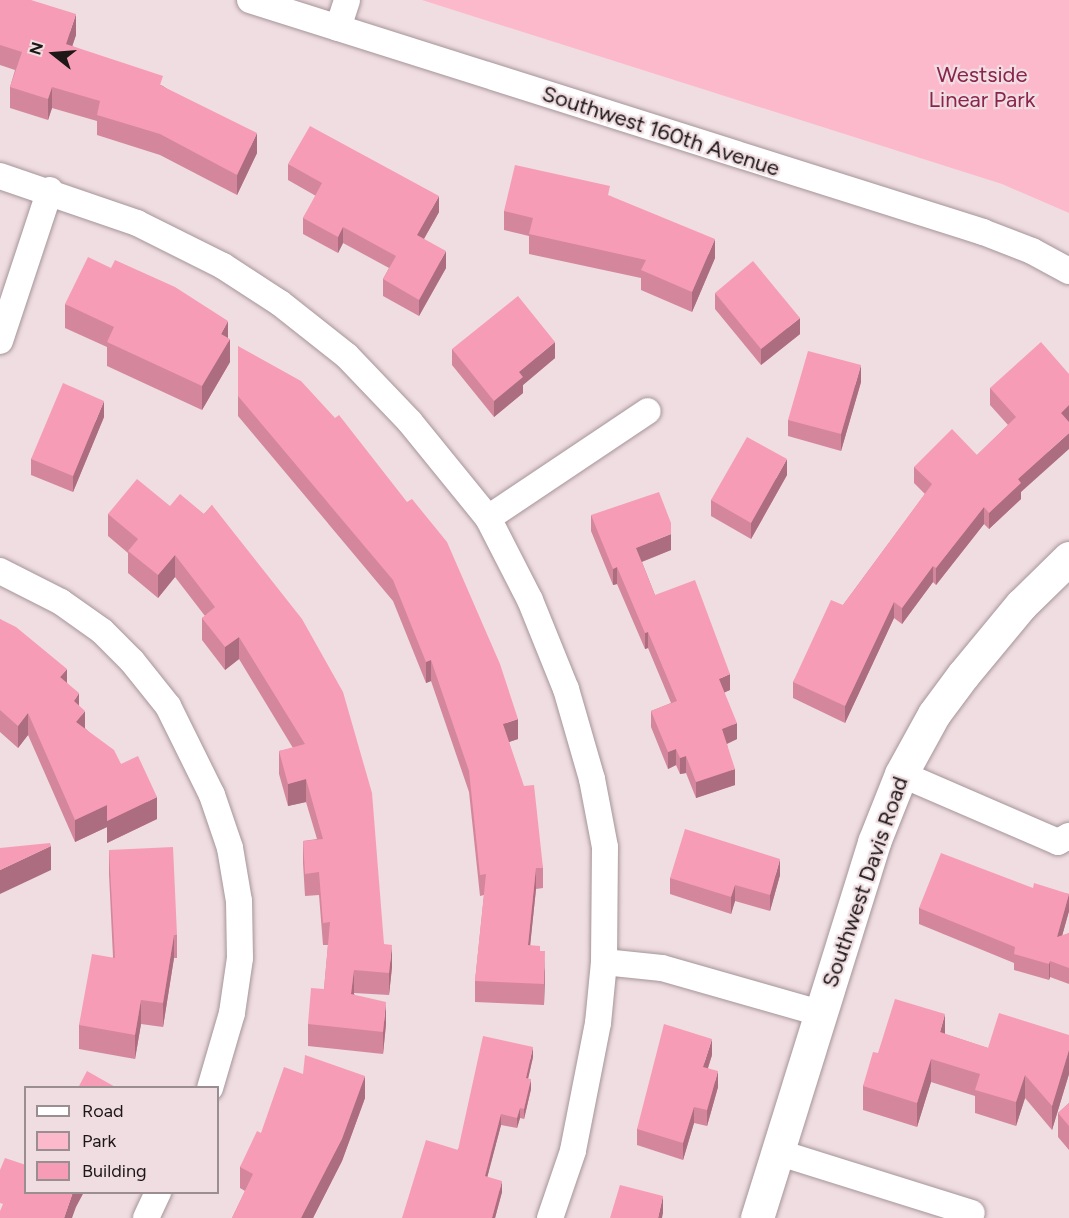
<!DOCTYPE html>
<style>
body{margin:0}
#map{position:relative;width:1069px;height:1218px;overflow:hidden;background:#efdde1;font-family:Figtree,sans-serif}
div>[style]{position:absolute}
.green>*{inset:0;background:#fdb9cc}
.roads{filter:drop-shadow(0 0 2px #a69599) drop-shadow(0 0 2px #a69599)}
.street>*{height:26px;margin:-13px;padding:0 13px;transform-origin:13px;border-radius:13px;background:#fff}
.secondary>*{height:33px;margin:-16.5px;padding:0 16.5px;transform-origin:16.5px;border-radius:16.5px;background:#fff}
.wall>*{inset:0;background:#d4869d}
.shaded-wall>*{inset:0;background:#ac6d80}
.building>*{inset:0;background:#f69cb7}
span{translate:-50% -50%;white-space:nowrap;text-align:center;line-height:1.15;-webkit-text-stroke:4.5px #efdde1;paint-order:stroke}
.park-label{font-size:22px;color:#8b244d}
.street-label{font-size:22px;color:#1d1718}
.legend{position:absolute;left:24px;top:1086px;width:195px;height:108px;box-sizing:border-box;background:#efdde1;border:2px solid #9b8e91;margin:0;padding:8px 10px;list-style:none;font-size:18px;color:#1d1718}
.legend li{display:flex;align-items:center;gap:12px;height:30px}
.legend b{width:30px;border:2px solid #9b8e91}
.north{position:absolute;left:24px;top:24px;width:60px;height:60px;-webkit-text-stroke:4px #efdde1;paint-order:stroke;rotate:287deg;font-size:16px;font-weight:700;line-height:24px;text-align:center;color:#1d1718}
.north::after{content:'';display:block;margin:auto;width:21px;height:27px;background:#1d1718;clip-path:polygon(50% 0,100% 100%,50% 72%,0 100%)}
</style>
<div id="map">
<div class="green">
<div style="clip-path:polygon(422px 0,1069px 0,1069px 213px,1002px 184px)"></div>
</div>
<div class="roads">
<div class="street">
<div style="left:250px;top:0;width:769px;rotate:17.56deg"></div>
<div style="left:983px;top:232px;width:53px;rotate:21.2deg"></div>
<div style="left:1032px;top:251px;width:42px;rotate:28.4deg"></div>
<div style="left:338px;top:28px;width:29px;rotate:-72deg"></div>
<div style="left:0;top:176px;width:145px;rotate:18.9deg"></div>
<div style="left:137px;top:223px;width:96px;rotate:26.6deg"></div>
<div style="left:223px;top:266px;width:68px;rotate:33deg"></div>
<div style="left:280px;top:303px;width:85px;rotate:38.3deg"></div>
<div style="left:347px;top:356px;width:91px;rotate:46.3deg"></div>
<div style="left:410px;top:422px;width:124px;rotate:50.9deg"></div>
<div style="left:488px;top:518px;width:92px;rotate:62.9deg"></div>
<div style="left:530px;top:600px;width:96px;rotate:68deg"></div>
<div style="left:566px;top:689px;width:94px;rotate:73.9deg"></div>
<div style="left:592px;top:779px;width:69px;rotate:79.2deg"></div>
<div style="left:605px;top:847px;width:115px;rotate:90.5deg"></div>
<div style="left:604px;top:962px;width:61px;rotate:95.6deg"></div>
<div style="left:598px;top:1023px;width:130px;rotate:101.1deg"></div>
<div style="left:573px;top:1151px;width:71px;rotate:108.9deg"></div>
<div style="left:0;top:341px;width:159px;rotate:-71.7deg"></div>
<div style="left:488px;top:518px;width:192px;rotate:-33.8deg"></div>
<div style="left:0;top:571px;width:68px;rotate:26.9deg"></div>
<div style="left:61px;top:602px;width:50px;rotate:35.3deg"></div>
<div style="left:102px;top:631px;width:42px;rotate:45deg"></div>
<div style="left:132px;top:661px;width:58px;rotate:51.3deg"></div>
<div style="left:168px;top:706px;width:99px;rotate:63.7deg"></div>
<div style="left:212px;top:795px;width:56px;rotate:71.2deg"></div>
<div style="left:230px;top:848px;width:54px;rotate:80.4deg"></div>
<div style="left:239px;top:901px;width:57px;rotate:89deg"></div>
<div style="left:240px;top:958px;width:56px;rotate:98.3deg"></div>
<div style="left:232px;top:1013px;width:78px;rotate:106.3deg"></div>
<div style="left:901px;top:774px;width:171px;rotate:23.4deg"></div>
<div style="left:1058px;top:842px;width:13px;rotate:-29deg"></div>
<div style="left:604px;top:962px;width:58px;rotate:5.9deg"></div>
<div style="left:662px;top:968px;width:164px;rotate:15.9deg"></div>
<div style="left:777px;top:1152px;width:204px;rotate:17.4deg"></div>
<div style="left:146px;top:1218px;width:29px;rotate:-65deg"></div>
</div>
<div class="secondary">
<div style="left:757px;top:1218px;width:394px;rotate:-72.7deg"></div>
<div style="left:874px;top:842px;width:73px;rotate:-68.3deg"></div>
<div style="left:901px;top:774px;width:68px;rotate:-61.2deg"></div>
<div style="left:934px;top:714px;width:49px;rotate:-53.4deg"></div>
<div style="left:963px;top:675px;width:91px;rotate:-50.4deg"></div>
<div style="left:1021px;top:605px;width:67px;rotate:-44.4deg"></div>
</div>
</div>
<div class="wall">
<div style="clip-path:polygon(0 0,76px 35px,72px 46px,163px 86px,257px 153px,237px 195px,160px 155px,97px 135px,97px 121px,52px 108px,48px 120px,10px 108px,10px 87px,15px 70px,0 65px)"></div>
<div style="clip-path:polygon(288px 164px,439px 212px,424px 239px,446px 268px,419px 316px,383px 296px,383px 279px,389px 268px,343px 243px,338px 253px,303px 234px,303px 218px,316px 196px,288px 180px)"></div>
<div style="clip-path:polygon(610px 196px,715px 258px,692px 312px,641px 290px,641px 278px,529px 254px,529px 236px,504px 230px,504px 211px)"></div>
<div style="clip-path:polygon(715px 293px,800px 334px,761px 365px,715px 309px)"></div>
<div style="clip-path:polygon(65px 304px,228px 338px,230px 362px,202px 410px,107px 366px,107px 347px,65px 328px)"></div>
<div style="clip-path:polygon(238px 346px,518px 739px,509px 742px,543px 868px,543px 888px,536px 889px,530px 945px,540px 951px,545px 972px,544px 1005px,475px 1002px,475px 981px,484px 895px,480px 896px,469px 792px,431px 681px,426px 683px,393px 601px,238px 416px)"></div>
<div style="clip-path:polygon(452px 349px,555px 358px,523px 385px,523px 393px,494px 417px,452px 365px)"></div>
<div style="clip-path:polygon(1069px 374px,1069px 422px,1021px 492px,1021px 499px,989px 529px,984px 524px,936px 585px,933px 582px,902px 624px,894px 618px,845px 723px,793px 698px,793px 682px,843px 605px,925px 494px,914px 483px,914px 467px,977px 455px,1008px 425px,990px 405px,990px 388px)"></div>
<div style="clip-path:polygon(861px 382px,841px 451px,788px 436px,788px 420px)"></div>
<div style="clip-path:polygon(104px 417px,73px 492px,31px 475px,31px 459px)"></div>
<div style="clip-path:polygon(787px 475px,751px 539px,711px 516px,711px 500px)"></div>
<div style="clip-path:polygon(212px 505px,384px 944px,392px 967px,389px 995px,354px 993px,354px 994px,386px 1024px,383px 1054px,308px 1046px,308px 1024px,324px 989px,328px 945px,323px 945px,319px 895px,305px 896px,303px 863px,303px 841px,317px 839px,306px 802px,288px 806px,279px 774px,279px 751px,293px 748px,239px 659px,225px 670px,202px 640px,202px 618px,205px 616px,175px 577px,158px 598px,128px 573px,128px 553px,108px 536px,108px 514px,170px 506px,204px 514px)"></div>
<div style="clip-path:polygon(591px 515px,671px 550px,642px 562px,655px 595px,730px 690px,724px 692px,737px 739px,727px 744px,735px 785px,696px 798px,686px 773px,680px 774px,676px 765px,668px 769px,651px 727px,651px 711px,671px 703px,648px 648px,645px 649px,617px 584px,613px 585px,591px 531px)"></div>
<div style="clip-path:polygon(0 619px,67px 683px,79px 706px,85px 728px,121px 764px,157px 819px,107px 843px,107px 827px,75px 842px,28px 735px,18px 748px,0 732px)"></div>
<div style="clip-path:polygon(109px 850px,177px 935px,177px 958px,174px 958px,163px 1027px,141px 1024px,135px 1059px,79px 1049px,79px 1025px,113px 957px,109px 874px)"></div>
<div style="clip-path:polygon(780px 875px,770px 911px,735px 901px,731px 914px,670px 894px,670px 878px)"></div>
<div style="clip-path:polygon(1033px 888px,1069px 894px,1069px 911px,1062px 936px,1069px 933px,1069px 984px,1050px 977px,1049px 980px,1014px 970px,1014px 963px,919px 924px,919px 908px)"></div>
<div style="clip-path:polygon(945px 1034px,988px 1048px,1069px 1035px,1069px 1074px,1052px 1130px,1025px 1098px,1016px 1126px,975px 1113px,975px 1096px,931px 1082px,917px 1127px,863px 1110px,863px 1086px,878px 1053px)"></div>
<div style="clip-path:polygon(712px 1055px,708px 1068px,718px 1087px,707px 1126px,694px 1123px,683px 1160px,637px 1145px,637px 1129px)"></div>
<div style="clip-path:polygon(533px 1057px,528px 1078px,531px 1089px,524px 1119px,520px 1118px,517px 1128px,501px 1125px,487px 1177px,502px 1192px,495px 1218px,402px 1218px)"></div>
<div style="clip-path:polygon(365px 1098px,342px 1161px,313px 1218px,232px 1218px,245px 1191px,240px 1188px,240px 1167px,261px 1133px)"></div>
<div style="clip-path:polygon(1069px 1103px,1069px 1150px,1058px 1137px,1058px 1113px)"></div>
</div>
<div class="shaded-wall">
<div style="clip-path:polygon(76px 14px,76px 35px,66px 65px,66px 44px)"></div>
<div style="clip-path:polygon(52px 87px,52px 108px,48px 120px,48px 99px)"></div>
<div style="clip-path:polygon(257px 133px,257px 153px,237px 195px,237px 175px)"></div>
<div style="clip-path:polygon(439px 196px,439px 212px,417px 251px,417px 235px)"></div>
<div style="clip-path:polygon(343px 227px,343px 243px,338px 253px,338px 237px)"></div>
<div style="clip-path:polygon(715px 239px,715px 258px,692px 312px,692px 292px)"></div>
<div style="clip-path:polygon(446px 251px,446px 268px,419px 316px,419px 300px)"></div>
<div style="clip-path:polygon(800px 318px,800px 334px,761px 365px,761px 349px)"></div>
<div style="clip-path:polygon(228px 321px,228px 342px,230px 339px,230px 362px,202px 410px,202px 386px,221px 334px)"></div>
<div style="clip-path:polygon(555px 342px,555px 358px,523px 385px,523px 393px,494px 417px,494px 401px,519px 372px)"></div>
<div style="clip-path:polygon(861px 365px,861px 382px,841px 451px,841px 434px)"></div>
<div style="clip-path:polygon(104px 401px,104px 417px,73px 492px,73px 476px)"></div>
<div style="clip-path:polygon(1069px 405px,1069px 422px,1061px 429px,1061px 413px)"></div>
<div style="clip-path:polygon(1069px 433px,1069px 449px,1021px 492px,1021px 499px,989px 529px,989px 513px,1018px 479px)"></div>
<div style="clip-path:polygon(787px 459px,787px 475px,751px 539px,751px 523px)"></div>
<div style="clip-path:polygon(984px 507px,984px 524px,936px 585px,936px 568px)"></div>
<div style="clip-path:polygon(671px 534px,671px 550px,636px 564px,636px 548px)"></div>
<div style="clip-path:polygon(175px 555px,175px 577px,158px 598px,158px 575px)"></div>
<div style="clip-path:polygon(933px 566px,933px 582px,902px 624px,902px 608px)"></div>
<div style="clip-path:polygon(617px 567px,617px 584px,613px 585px,613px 569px)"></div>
<div style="clip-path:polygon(894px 602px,894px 618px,845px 723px,845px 706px)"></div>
<div style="clip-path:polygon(648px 632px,648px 648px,645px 649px,645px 633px)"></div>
<div style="clip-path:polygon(239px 637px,239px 659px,225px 670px,225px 647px)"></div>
<div style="clip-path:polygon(431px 660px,431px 681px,426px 683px,426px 662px)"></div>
<div style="clip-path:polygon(67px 669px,67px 691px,60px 677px)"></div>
<div style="clip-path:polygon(730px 674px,730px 690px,719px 695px,719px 679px)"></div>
<div style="clip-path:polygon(79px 693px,79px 715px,74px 701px)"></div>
<div style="clip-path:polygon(85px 711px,85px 733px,76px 722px)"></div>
<div style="clip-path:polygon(28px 713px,28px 735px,18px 748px,18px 726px)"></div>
<div style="clip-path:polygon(518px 719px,518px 739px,503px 744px,503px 724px)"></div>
<div style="clip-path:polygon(737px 723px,737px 739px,722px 746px,722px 729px)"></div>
<div style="clip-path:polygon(676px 749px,676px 765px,668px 769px,668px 752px)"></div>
<div style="clip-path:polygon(686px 756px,686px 773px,680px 774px,680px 758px)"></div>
<div style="clip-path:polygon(735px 769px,735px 785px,696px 798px,696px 782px)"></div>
<div style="clip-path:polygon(306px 779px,306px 802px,288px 806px,288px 784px)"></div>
<div style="clip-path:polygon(157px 797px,157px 819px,107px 843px,107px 821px)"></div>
<div style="clip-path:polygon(107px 805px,107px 827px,75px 842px,75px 820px)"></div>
<div style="clip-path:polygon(51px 846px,51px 870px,0 894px,0 870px)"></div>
<div style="clip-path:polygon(780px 859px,780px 875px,770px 911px,770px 895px)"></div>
<div style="clip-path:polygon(536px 868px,536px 889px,528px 966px,528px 945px)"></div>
<div style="clip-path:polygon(735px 885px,735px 901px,731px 914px,731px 897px)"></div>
<div style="clip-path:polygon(1069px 894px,1069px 911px,1057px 954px,1057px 937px)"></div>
<div style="clip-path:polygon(174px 935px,174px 958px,163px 1027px,163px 1003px)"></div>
<div style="clip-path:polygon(392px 945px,392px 967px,389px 995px,389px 973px)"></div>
<div style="clip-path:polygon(545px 951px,545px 972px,544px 1005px,544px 984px)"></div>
<div style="clip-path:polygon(1050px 961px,1050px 977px,1049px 980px,1049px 964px)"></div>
<div style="clip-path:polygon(354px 970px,354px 993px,351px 1016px,351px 994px)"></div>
<div style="clip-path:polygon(141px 1000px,141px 1024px,135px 1059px,135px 1035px)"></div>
<div style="clip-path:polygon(386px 1002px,386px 1024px,383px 1054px,383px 1032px)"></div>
<div style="clip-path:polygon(945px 1014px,945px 1038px,940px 1032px)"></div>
<div style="clip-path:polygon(712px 1039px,712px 1055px,703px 1083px,703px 1067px)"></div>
<div style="clip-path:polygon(533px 1047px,533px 1057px,526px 1088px,526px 1078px)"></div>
<div style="clip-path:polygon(1069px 1050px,1069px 1074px,1052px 1130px,1052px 1106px)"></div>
<div style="clip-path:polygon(931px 1059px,931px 1082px,917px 1127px,917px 1103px)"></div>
<div style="clip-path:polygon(718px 1071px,718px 1087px,707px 1126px,707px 1110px)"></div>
<div style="clip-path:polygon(1025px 1075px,1025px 1098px,1016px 1126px,1016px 1102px)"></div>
<div style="clip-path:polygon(365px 1076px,365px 1098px,342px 1161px,313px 1218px,301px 1218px)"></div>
<div style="clip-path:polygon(531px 1079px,531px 1089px,524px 1119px,524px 1109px)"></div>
<div style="clip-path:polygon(694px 1107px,694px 1123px,683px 1160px,683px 1143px)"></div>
<div style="clip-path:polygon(520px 1108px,520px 1118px,517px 1128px,517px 1118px)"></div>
<div style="clip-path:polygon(501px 1114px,501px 1125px,485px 1186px,485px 1176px)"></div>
<div style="clip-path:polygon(502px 1181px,502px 1192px,495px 1218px,492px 1218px)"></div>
<div style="clip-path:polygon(73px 1192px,84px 1192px,76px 1207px,72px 1218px,64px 1218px)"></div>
<div style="clip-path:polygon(663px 1196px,663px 1213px,662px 1218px,658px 1218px)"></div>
</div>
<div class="building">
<div style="clip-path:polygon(0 0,31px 0,76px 14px,66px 44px,163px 76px,160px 85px,257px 133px,237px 175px,160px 134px,97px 115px,100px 101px,52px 87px,48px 99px,10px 87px,22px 52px,0 45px)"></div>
<div style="clip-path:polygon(310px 126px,439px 196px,417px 235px,446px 251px,419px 300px,383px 279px,396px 256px,343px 227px,338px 237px,303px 218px,322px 183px,288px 164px)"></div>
<div style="clip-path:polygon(515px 165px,610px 186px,608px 195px,715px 239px,692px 292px,641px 270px,646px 260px,529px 234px,533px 218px,504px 211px)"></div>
<div style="clip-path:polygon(88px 257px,111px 268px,115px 260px,175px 287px,228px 321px,221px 334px,230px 339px,202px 386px,107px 342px,114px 327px,65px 304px)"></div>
<div style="clip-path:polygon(753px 261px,800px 318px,761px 349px,715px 293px)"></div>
<div style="clip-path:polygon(518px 296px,555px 342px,519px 372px,523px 377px,494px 401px,452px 349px)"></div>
<div style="clip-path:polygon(1041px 342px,1069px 374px,1069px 405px,1061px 413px,1069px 422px,1069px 433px,1018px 479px,1021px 483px,989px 513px,984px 507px,936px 568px,933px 566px,902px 608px,894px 602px,845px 706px,793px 682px,831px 600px,843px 605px,932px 484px,914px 467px,952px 429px,977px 455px,1016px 417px,990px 388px)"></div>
<div style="clip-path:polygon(238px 346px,301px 381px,335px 418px,339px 415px,407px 502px,412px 499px,447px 542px,500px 664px,518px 719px,503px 724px,524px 786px,534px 785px,543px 868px,536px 868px,528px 945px,540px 946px,540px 951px,545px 951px,544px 984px,475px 981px,486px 874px,480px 875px,469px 771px,431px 660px,426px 662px,393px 580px,238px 396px)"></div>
<div style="clip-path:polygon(808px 351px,861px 365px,841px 434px,788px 420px)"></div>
<div style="clip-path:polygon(63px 383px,104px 401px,73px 476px,31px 459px)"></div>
<div style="clip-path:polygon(747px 437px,787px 459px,751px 523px,711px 500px)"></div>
<div style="clip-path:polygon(137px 479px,170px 506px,180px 494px,204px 514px,212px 505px,302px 619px,343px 692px,372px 793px,384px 944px,392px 945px,389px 973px,354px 970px,351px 994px,386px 1002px,383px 1032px,308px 1024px,311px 988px,324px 989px,330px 922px,323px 923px,319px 872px,305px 874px,303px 841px,323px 839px,306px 779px,288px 784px,279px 751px,305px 744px,239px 637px,225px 647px,202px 618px,215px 607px,175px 555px,158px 575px,128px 551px,138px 539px,108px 514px)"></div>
<div style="clip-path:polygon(659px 492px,671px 523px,671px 534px,636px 548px,655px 595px,695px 580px,730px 674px,719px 679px,737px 723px,722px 729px,735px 769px,696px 782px,686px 756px,680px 758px,676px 749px,668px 752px,651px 711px,677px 701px,648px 632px,645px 633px,617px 567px,613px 569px,591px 515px)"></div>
<div style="clip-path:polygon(0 619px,16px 627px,67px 669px,60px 677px,79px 693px,74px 701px,85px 711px,76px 722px,114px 750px,121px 764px,138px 756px,157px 797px,107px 821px,107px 805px,75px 820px,28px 713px,18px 726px,0 710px)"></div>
<div style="clip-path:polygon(685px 829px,780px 859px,770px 895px,735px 885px,731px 897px,670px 878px)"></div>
<div style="clip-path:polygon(50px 843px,51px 846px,0 870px,0 848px)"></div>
<div style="clip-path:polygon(173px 847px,177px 935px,174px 935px,163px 1003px,141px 1000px,135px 1035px,79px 1025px,92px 954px,115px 958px,109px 850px)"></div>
<div style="clip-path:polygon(941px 853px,1033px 888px,1034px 883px,1069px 894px,1057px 937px,1069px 933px,1069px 968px,1050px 961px,1049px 964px,1014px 954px,1015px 947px,919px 908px)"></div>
<div style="clip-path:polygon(895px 999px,945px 1014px,940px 1032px,988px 1048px,999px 1013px,1069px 1035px,1069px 1050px,1052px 1106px,1025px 1075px,1016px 1102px,975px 1090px,980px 1074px,931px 1059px,917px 1103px,863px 1086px,873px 1052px,878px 1053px)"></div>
<div style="clip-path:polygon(664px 1024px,712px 1039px,703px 1067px,718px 1071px,707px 1110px,694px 1107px,683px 1143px,637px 1129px)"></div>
<div style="clip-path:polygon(483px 1036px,533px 1047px,526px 1078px,531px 1079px,524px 1109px,520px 1108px,517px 1118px,501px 1114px,485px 1176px,502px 1181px,492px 1218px,402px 1218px,426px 1140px,458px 1150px)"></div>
<div style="clip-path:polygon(305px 1055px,365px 1076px,342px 1139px,301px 1218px,232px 1218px,253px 1174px,240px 1167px,257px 1131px,261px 1133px,284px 1067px,303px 1074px)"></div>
<div style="clip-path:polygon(87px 1071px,117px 1088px,78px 1088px)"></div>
<div style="clip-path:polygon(1069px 1103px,1069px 1126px,1058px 1113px)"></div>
<div style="clip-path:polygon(5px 1158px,26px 1165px,26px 1192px,73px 1192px,64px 1218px,0 1218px,0 1211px,3px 1204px,0 1203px,0 1170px)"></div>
<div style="clip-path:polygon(620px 1185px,663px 1196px,658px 1218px,610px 1218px)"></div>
</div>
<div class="park-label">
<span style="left:982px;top:87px">Westside<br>Linear Park</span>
</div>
<div class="street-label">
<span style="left:661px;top:131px;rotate:18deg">Southwest 160th Avenue</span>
<span style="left:865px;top:882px;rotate:-71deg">Southwest Davis Road</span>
</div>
<ul class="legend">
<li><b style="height:8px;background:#fff"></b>Road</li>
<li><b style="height:16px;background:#fdb9cc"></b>Park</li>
<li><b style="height:16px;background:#f69cb7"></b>Building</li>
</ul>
<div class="north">N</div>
</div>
